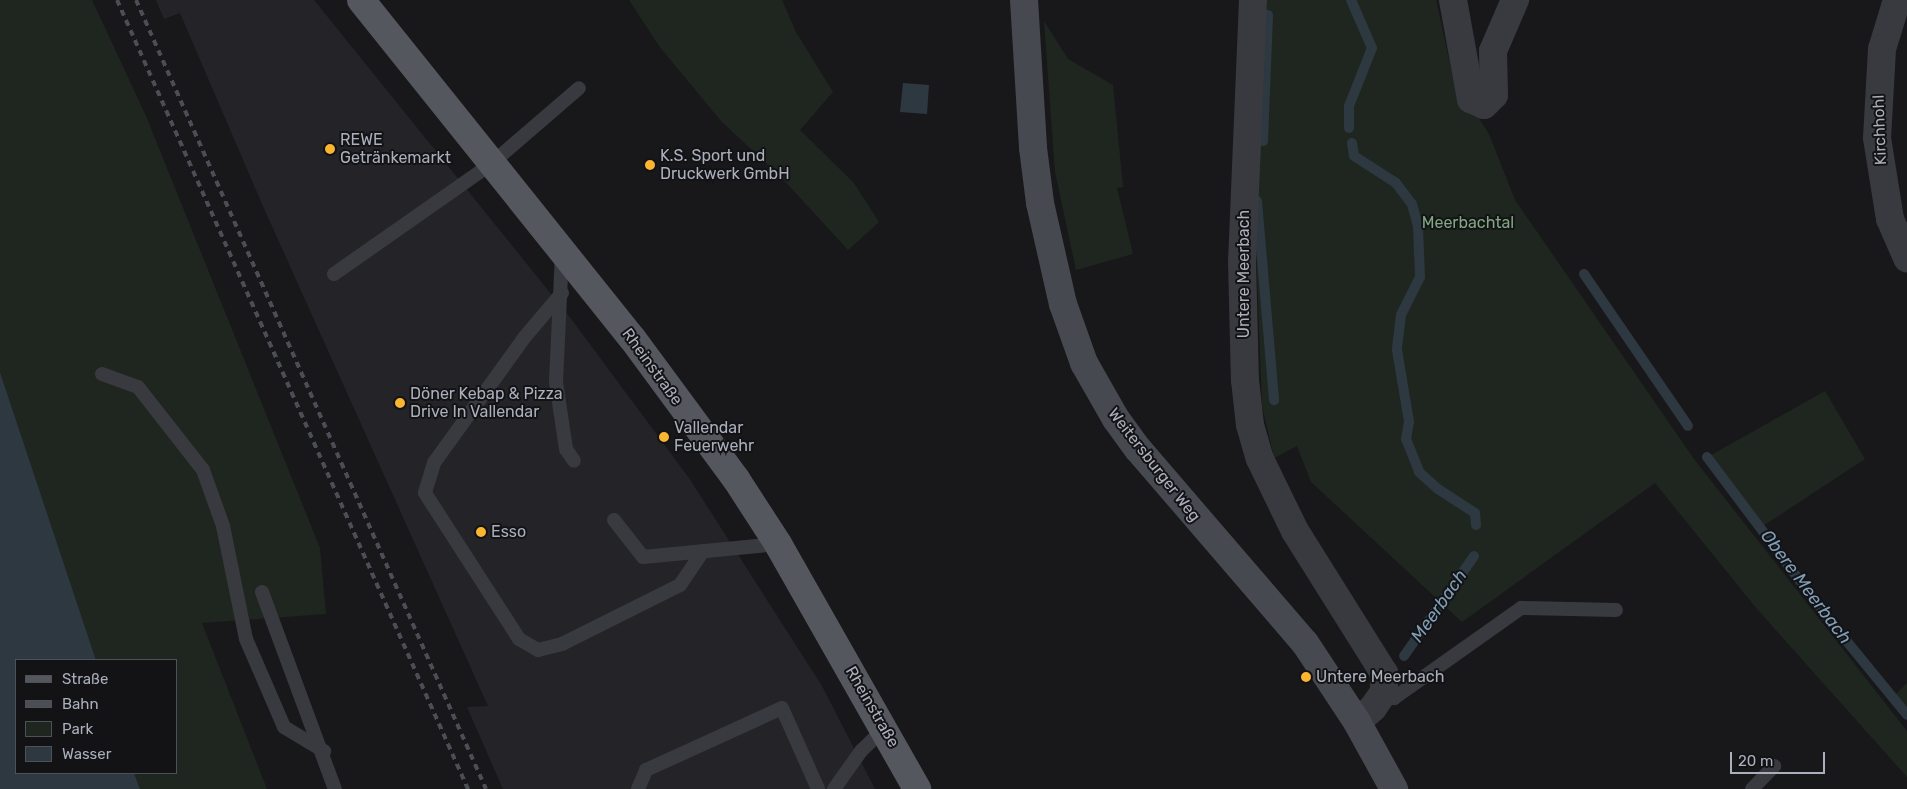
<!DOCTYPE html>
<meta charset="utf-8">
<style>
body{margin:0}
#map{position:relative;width:1907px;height:789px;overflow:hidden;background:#18181b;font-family:Rubik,sans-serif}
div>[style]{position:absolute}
.built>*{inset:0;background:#242428}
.green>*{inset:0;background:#1e261f}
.water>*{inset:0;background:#2e3840}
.stream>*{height:10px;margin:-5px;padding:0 5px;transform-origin:5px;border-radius:5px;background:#2e3840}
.lane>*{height:14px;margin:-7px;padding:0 7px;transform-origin:7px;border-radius:7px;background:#393a40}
.street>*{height:28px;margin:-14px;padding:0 14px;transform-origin:14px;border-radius:14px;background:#393a40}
.secondary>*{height:28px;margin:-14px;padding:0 14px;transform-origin:14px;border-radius:14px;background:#474950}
.primary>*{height:28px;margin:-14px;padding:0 14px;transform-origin:14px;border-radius:14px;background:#55575f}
.rail>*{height:4px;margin-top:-2px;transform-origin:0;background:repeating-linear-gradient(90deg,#4c4e55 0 6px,transparent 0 11px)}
.dots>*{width:14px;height:14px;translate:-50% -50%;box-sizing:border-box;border:2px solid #131316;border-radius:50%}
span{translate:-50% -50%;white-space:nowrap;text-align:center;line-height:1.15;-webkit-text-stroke:4px #131316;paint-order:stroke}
.street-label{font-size:16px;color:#aaafbb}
.poi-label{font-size:16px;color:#aaafbb}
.left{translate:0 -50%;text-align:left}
.park-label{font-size:16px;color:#81a783}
.water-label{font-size:18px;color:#809eb7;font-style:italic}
.legend{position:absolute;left:15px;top:659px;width:162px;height:115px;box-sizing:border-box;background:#131316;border:1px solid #4f5158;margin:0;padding:6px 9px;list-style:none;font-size:15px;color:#aaafbb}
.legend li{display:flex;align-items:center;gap:10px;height:25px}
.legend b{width:25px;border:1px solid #4f5158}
.scale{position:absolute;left:1730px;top:752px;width:95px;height:22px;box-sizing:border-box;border:2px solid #aaafbb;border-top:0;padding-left:6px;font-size:15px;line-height:18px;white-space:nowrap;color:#aaafbb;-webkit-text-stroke:4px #131316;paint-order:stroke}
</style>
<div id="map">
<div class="built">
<div style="clip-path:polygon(156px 0,314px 0,572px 320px,689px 478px,822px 686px,875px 789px,503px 789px,467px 707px,488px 706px,262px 204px,180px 13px,164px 19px)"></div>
</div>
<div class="green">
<div style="clip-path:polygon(0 0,92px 0,146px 116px,320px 548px,326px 614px,202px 623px,267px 789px,140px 789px,134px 773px,176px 773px,176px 660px,96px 660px,0 372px)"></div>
<div style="clip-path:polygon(629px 0,782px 0,796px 32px,833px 92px,800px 130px,854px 183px,879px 222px,848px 250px,782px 178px,721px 121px,659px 46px)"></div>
<div style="clip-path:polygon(1263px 0,1436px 0,1453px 77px,1489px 134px,1515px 200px,1694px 459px,1907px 731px,1907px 777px,1757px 609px,1655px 483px,1462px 622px,1311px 482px,1297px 446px,1274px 458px,1262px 405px,1256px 249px)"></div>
<div style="clip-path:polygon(1044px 21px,1068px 59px,1113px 85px,1123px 187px,1117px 188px,1133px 254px,1076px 270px,1055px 172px)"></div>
<div style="clip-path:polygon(1825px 391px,1865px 459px,1763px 526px,1711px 455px)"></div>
<div style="clip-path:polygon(1907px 683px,1907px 710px,1895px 695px)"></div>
</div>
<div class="water">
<div style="clip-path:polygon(903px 83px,929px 85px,927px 114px,900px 112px)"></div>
<div style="clip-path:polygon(0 372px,96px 660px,16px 660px,16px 773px,134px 773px,140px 789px,0 789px)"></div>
</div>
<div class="stream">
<div style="left:1349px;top:128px;width:22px;rotate:-90deg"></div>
<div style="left:1349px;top:106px;width:62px;rotate:-68.4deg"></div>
<div style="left:1372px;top:48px;width:52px;rotate:-113.6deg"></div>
<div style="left:1263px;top:141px;width:126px;rotate:-87.7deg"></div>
<div style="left:1352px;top:143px;width:13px;rotate:81deg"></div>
<div style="left:1354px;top:156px;width:50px;rotate:32.7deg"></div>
<div style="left:1396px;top:183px;width:26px;rotate:53deg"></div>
<div style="left:1412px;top:204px;width:24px;rotate:75deg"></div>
<div style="left:1418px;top:227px;width:50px;rotate:87.7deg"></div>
<div style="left:1420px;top:277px;width:42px;rotate:116.6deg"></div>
<div style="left:1401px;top:315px;width:35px;rotate:97deg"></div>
<div style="left:1397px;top:350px;width:73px;rotate:80.5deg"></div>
<div style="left:1409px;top:422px;width:17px;rotate:100deg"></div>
<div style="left:1406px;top:439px;width:35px;rotate:68deg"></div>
<div style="left:1419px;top:472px;width:25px;rotate:42deg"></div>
<div style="left:1438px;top:489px;width:44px;rotate:33deg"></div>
<div style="left:1475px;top:513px;width:12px;rotate:85deg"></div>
<div style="left:1257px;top:201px;width:200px;rotate:85.1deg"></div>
<div style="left:1584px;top:274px;width:184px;rotate:55.6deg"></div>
<div style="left:1707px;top:457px;width:206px;rotate:53.1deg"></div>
<div style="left:1831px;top:622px;width:120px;rotate:50.7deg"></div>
<div style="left:1404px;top:656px;width:122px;rotate:-55deg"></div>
</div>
<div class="lane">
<div style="left:562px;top:254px;width:128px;rotate:92.7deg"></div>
<div style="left:556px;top:382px;width:68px;rotate:81.5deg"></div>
<div style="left:566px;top:449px;width:14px;rotate:56deg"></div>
<div style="left:334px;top:274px;width:192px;rotate:-35deg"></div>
<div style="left:491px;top:164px;width:116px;rotate:-40.8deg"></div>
<div style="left:562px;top:293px;width:59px;rotate:130.2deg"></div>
<div style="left:524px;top:338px;width:154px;rotate:125.8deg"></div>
<div style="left:434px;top:463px;width:31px;rotate:107deg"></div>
<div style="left:425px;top:493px;width:174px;rotate:57.2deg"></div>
<div style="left:519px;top:639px;width:22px;rotate:30deg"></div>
<div style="left:538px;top:650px;width:25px;rotate:-14deg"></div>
<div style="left:562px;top:644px;width:132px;rotate:-26.6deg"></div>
<div style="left:680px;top:585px;width:41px;rotate:-55.9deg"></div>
<div style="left:102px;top:374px;width:38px;rotate:20deg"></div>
<div style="left:138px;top:387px;width:105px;rotate:51.9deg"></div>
<div style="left:203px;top:470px;width:59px;rotate:70.3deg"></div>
<div style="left:223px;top:526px;width:115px;rotate:78.5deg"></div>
<div style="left:246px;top:639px;width:96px;rotate:66.6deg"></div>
<div style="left:284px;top:727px;width:47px;rotate:31deg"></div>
<div style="left:614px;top:520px;width:47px;rotate:51.9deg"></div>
<div style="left:643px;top:557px;width:136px;rotate:-5.5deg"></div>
<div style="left:262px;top:592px;width:210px;rotate:69.7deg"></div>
<div style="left:1384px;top:692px;width:12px;rotate:31deg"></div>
<div style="left:1394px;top:698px;width:156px;rotate:-35.3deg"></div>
<div style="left:1521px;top:608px;width:95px;rotate:1.2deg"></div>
<div style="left:638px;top:789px;width:21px;rotate:-67deg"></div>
<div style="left:646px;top:770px;width:149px;rotate:-24.5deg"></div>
<div style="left:782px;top:708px;width:89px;rotate:66deg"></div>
<div style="left:834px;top:789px;width:47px;rotate:-54.6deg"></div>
<div style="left:861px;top:751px;width:33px;rotate:-44deg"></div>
<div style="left:1752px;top:789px;width:32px;rotate:-46deg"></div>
</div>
<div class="street">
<div style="left:1253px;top:0;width:261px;rotate:92.4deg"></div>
<div style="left:1242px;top:261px;width:119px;rotate:88.6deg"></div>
<div style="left:1245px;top:380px;width:45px;rotate:83.7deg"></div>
<div style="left:1250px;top:425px;width:35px;rotate:74deg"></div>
<div style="left:1260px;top:459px;width:80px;rotate:64.1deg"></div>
<div style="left:1295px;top:531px;width:168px;rotate:57.9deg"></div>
<div style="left:1384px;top:673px;width:19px;rotate:90deg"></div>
<div style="left:1384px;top:692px;width:19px;rotate:125deg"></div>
<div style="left:1373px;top:708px;width:21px;rotate:139deg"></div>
<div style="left:1453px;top:0;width:101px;rotate:79.7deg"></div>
<div style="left:1471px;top:99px;width:14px;rotate:25deg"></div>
<div style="left:1484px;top:105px;width:14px;rotate:-45deg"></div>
<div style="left:1494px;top:95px;width:44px;rotate:-91.3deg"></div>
<div style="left:1493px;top:51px;width:56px;rotate:-66.7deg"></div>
<div style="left:1897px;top:0;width:51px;rotate:107deg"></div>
<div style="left:1882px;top:49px;width:89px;rotate:93.2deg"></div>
<div style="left:1877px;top:138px;width:82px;rotate:80.9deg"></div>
<div style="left:1890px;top:219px;width:43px;rotate:66.4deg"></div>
</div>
<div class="secondary">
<div style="left:1024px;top:0;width:148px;rotate:86.5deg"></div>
<div style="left:1033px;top:148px;width:55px;rotate:82.7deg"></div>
<div style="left:1040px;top:203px;width:104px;rotate:77.2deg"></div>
<div style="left:1063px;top:304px;width:63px;rotate:70.4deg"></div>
<div style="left:1084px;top:363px;width:64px;rotate:60.3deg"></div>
<div style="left:1116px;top:419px;width:37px;rotate:54deg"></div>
<div style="left:1138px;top:449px;width:256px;rotate:49.3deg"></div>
<div style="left:1305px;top:643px;width:95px;rotate:56.6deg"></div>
<div style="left:1357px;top:722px;width:77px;rotate:61.1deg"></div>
</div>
<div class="primary">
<div style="left:361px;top:0;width:433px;rotate:51.3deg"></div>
<div style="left:632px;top:338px;width:175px;rotate:53.6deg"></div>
<div style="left:736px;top:479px;width:77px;rotate:57.1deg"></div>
<div style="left:778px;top:544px;width:282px;rotate:60.4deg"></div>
</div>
<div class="rail">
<div style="left:117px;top:0;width:864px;rotate:66.02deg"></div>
<div style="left:136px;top:0;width:863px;rotate:66.08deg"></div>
</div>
<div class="dots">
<div style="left:330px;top:149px;background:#fab531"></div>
<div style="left:650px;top:165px;background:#fab531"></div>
<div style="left:400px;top:403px;background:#fab531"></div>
<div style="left:664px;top:437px;background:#fab531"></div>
<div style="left:481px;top:532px;background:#fab531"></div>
<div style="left:1306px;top:677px;background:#fab531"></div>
</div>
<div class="street-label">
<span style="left:1880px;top:130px;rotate:-92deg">Kirchhohl</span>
<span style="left:1244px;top:274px;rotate:-90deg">Untere Meerbach</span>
<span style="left:652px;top:367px;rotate:54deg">Rheinstraße</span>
<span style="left:1154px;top:465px;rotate:52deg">Weitersburger Weg</span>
<span style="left:872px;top:707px;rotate:60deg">Rheinstraße</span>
</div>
<div class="poi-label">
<span class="left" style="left:340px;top:149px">REWE<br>Getränkemarkt</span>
<span class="left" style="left:660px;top:165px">K.S. Sport und<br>Druckwerk GmbH</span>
<span class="left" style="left:410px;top:403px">Döner Kebap &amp; Pizza<br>Drive In Vallendar</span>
<span class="left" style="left:674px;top:437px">Vallendar<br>Feuerwehr</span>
<span class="left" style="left:491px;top:532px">Esso</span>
<span class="left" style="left:1316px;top:677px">Untere Meerbach</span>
</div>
<div class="park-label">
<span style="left:1468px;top:223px">Meerbachtal</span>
</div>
<div class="water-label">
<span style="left:1806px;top:587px;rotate:53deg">Obere Meerbach</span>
<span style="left:1439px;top:606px;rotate:-55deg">Meerbach</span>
</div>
<ul class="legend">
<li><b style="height:6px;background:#55575f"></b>Straße</li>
<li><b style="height:6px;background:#4c4e55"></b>Bahn</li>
<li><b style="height:14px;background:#1e261f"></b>Park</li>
<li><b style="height:14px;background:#2e3840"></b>Wasser</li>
</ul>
<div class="scale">20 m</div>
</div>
